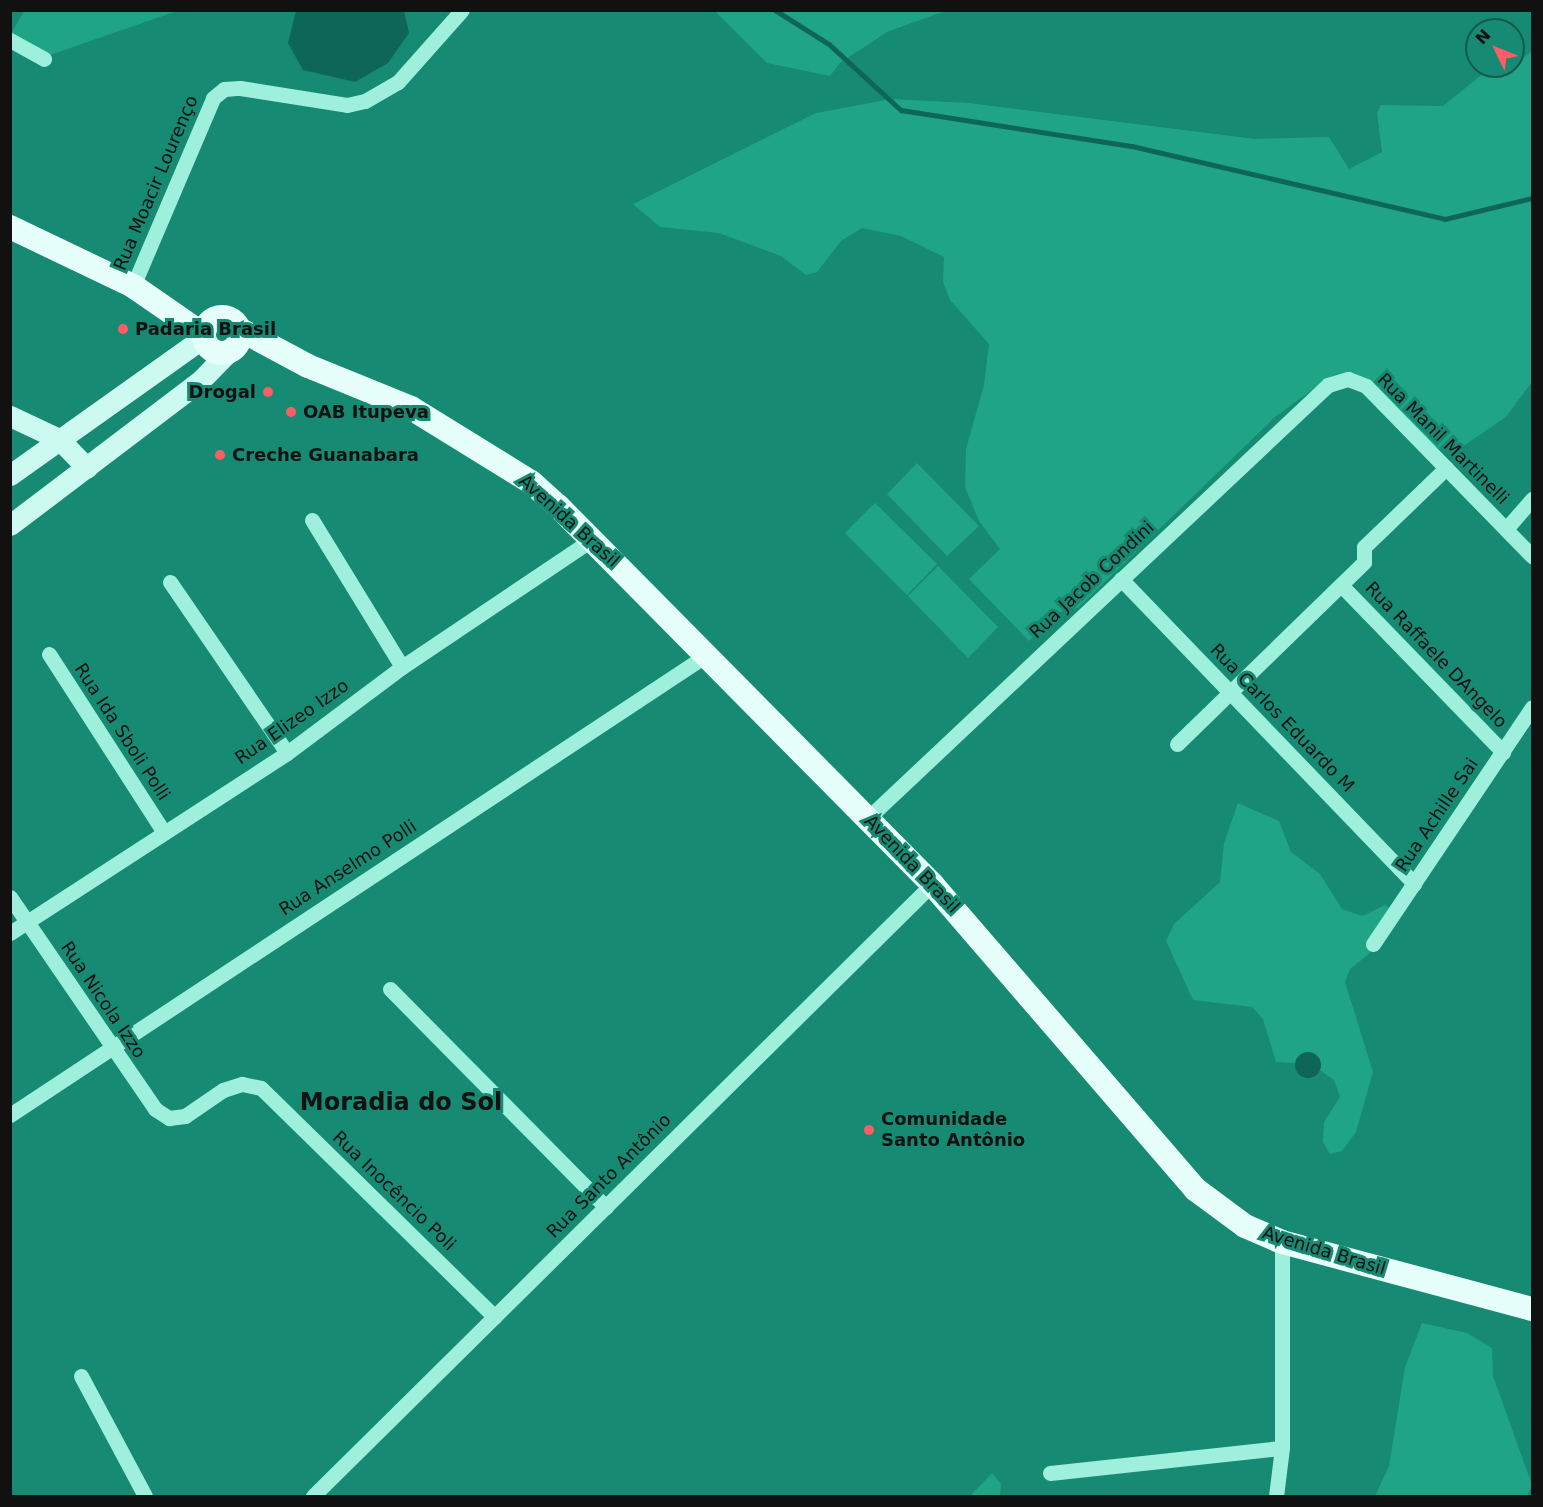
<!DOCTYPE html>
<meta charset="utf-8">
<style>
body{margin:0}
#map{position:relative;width:1543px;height:1507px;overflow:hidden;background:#168a72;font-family:"DejaVu Sans",sans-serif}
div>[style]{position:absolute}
.green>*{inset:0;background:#1fa486}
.water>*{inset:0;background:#0e6756}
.round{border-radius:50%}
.stream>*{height:4.5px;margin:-2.25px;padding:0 2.25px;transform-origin:2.25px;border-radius:2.25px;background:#0e6756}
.street>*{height:15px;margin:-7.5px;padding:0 7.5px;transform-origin:7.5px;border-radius:7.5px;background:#9fefdd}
.secondary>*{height:21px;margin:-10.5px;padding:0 10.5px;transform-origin:10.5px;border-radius:10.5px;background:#ccfaf1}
.primary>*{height:24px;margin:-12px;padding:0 12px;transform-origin:12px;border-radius:12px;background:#e7fffb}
.primary>.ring{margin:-12px;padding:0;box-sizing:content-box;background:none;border:24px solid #e7fffb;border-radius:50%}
.dots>*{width:16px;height:16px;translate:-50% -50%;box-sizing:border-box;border:3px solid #168a72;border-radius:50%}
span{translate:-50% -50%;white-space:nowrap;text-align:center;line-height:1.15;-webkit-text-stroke:6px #168a72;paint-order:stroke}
.street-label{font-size:18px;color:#111}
.poi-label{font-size:18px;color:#111;font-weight:700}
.left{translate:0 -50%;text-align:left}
.right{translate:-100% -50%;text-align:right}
.district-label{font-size:24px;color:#111;font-weight:700}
.frame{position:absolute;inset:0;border:12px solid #111;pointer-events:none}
.north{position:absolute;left:1465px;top:18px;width:60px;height:60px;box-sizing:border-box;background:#168a72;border:2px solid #145a4b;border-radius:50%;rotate:313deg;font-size:16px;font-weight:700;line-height:24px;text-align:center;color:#111}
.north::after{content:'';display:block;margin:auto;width:21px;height:27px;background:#ff5d66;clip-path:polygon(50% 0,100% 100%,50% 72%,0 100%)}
</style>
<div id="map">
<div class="green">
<div style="clip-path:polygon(24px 11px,177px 11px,47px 56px,11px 34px)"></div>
<div style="clip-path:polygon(715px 11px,945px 11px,887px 32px,840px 63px,830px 76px,767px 63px)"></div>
<div style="clip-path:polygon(1532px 51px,1532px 382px,1506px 417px,1456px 451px,1439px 449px,1347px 373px,1330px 377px,1275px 417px,1078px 608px,1060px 612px,1029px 641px,969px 579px,1000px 549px,979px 521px,965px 487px,966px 449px,984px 385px,989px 344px,950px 300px,943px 282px,944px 257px,901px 236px,862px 228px,841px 241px,817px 272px,806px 275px,781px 256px,719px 233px,660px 227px,633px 204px,816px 113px,891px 99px,969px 103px,1255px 139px,1329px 137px,1349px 169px,1382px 152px,1377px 113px,1381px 105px,1443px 106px,1484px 73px,1513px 66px)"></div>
<div style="clip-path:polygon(917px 463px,979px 526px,947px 556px,887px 494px)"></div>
<div style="clip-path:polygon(875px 503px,937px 564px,907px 595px,845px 533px)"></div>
<div style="clip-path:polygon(938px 566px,998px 627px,968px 658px,908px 596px)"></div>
<div style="clip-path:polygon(1238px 803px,1279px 821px,1291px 852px,1320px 874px,1342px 909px,1362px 916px,1385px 905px,1393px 910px,1369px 954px,1350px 969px,1345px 982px,1373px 1072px,1356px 1132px,1342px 1151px,1330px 1154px,1323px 1142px,1324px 1122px,1340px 1097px,1334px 1080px,1311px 1064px,1276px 1062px,1263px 1019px,1252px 1007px,1193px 1000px,1166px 941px,1174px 924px,1220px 882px,1224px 843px)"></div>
<div style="clip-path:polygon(1422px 1323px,1467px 1333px,1492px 1348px,1493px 1376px,1532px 1485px,1527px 1496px,1375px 1496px,1389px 1466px,1405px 1367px)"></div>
<div style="clip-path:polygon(992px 1473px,1001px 1484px,1000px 1496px,970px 1496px)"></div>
</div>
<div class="water">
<div style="clip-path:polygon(404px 11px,409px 33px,388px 63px,355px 82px,303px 70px,288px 43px,296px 11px)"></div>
<div class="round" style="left:1295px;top:1052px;width:26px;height:26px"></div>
</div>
<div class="stream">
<div style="left:775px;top:10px;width:64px;rotate:32.2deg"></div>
<div style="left:829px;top:44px;width:98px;rotate:42.5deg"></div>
<div style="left:901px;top:110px;width:234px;rotate:8.9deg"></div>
<div style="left:1132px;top:146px;width:321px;rotate:13.1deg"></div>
<div style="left:1445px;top:219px;width:89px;rotate:-13.6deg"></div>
</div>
<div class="street">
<div style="left:10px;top:40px;width:39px;rotate:29deg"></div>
<div style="left:133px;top:286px;width:204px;rotate:-66.9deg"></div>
<div style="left:213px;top:98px;width:14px;rotate:-39deg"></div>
<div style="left:224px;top:89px;width:16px;rotate:-4deg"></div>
<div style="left:240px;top:88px;width:108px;rotate:9deg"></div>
<div style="left:347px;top:105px;width:18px;rotate:-13deg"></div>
<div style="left:365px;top:101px;width:38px;rotate:-30deg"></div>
<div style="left:398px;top:82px;width:96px;rotate:-48.4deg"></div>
<div style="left:312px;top:520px;width:172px;rotate:58.5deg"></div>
<div style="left:1506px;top:529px;width:40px;rotate:-49deg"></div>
<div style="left:1121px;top:579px;width:423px;rotate:46.1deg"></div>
<div style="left:170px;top:582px;width:207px;rotate:55.6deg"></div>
<div style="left:1341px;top:585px;width:233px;rotate:45.9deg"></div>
<div style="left:49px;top:654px;width:211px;rotate:57.2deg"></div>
<div style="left:1177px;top:744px;width:261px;rotate:-44.2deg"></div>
<div style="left:1364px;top:562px;width:15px;rotate:-90deg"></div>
<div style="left:1364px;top:547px;width:114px;rotate:-43.9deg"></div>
<div style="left:868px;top:818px;width:632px;rotate:-43.27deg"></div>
<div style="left:1328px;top:385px;width:21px;rotate:-17deg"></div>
<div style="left:1348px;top:379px;width:19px;rotate:21deg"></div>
<div style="left:1366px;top:386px;width:238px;rotate:45.7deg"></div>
<div style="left:10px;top:897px;width:257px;rotate:55.6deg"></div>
<div style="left:155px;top:1109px;width:17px;rotate:33deg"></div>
<div style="left:169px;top:1118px;width:16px;rotate:-7deg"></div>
<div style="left:185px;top:1116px;width:46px;rotate:-34.4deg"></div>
<div style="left:223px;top:1090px;width:20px;rotate:-18deg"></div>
<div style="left:242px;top:1084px;width:19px;rotate:12deg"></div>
<div style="left:261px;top:1088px;width:327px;rotate:44.4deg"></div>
<div style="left:10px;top:933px;width:330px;rotate:-33deg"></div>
<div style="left:287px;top:753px;width:144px;rotate:-36.8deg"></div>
<div style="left:402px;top:667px;width:231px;rotate:-33.9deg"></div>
<div style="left:1373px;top:944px;width:285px;rotate:-56.1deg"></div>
<div style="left:390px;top:989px;width:307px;rotate:45.3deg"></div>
<div style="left:10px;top:1115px;width:836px;rotate:-33.44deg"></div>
<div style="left:81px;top:1376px;width:136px;rotate:61.9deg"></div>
<div style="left:1050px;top:1473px;width:233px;rotate:-6.2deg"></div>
<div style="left:313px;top:1496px;width:870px;rotate:-44.67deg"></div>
<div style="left:1276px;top:1496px;width:48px;rotate:-82.9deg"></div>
<div style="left:1282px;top:1448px;width:206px;rotate:-90deg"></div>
</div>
<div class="secondary">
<div style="left:10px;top:416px;width:54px;rotate:25.1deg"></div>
<div style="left:59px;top:439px;width:40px;rotate:46deg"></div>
<div style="left:10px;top:475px;width:238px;rotate:-35.4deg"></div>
<div style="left:10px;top:525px;width:241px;rotate:-37.2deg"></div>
<div style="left:202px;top:379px;width:36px;rotate:-46deg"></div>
</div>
<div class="primary">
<div style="left:10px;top:227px;width:136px;rotate:25.6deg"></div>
<div style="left:133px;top:286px;width:86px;rotate:34.6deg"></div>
<div class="ring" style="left:204px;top:317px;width:12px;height:12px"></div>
<div style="left:239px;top:329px;width:78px;rotate:28.2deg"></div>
<div style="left:308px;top:366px;width:111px;rotate:22.2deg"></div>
<div style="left:411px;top:408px;width:141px;rotate:31.7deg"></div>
<div style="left:531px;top:482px;width:36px;rotate:42deg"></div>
<div style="left:558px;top:506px;width:532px;rotate:45.3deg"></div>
<div style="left:932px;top:884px;width:403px;rotate:49.2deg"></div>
<div style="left:1195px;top:1189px;width:62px;rotate:36.5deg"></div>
<div style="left:1245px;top:1226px;width:40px;rotate:23.4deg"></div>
<div style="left:1282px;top:1242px;width:259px;rotate:15deg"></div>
</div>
<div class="dots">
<div style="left:123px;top:329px;background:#ff5d66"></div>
<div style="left:268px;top:392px;background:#ff5d66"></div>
<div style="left:291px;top:412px;background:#ff5d66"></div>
<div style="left:220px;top:455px;background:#ff5d66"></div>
<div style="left:869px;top:1130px;background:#ff5d66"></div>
</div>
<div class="street-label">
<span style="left:156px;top:183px;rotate:-67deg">Rua Moacir Lourenço</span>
<span style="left:1443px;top:439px;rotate:45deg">Rua Manil Martinelli</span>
<span style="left:569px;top:521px;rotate:42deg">Avenida Brasil</span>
<span style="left:1092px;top:580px;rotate:-43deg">Rua Jacob Condini</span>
<span style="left:1436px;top:655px;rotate:46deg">Rua Raffaele DAngelo</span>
<span style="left:1282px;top:718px;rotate:46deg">Rua Carlos Eduardo M</span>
<span style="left:292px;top:722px;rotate:-35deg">Rua Elizeo Izzo</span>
<span style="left:122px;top:732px;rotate:57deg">Rua Ida Sboli Polli</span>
<span style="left:1437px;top:815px;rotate:-56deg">Rua Achille Sai</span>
<span style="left:912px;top:864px;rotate:46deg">Avenida Brasil</span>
<span style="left:348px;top:868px;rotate:-33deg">Rua Anselmo Polli</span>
<span style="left:103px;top:1000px;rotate:56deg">Rua Nicola Izzo</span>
<span style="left:609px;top:1176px;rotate:-45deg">Rua Santo Antônio</span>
<span style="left:394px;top:1191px;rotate:44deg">Rua Inocêncio Poli</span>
<span style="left:1324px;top:1251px;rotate:17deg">Avenida Brasil</span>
</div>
<div class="poi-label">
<span class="left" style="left:135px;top:329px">Padaria Brasil</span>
<span class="right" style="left:256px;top:392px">Drogal</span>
<span class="left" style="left:303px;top:412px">OAB Itupeva</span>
<span class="left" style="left:232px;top:455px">Creche Guanabara</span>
<span class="left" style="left:881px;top:1130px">Comunidade<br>Santo Antônio</span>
</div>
<div class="district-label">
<span style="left:401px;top:1103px">Moradia do Sol</span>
</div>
<div class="frame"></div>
<div class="north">N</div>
</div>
